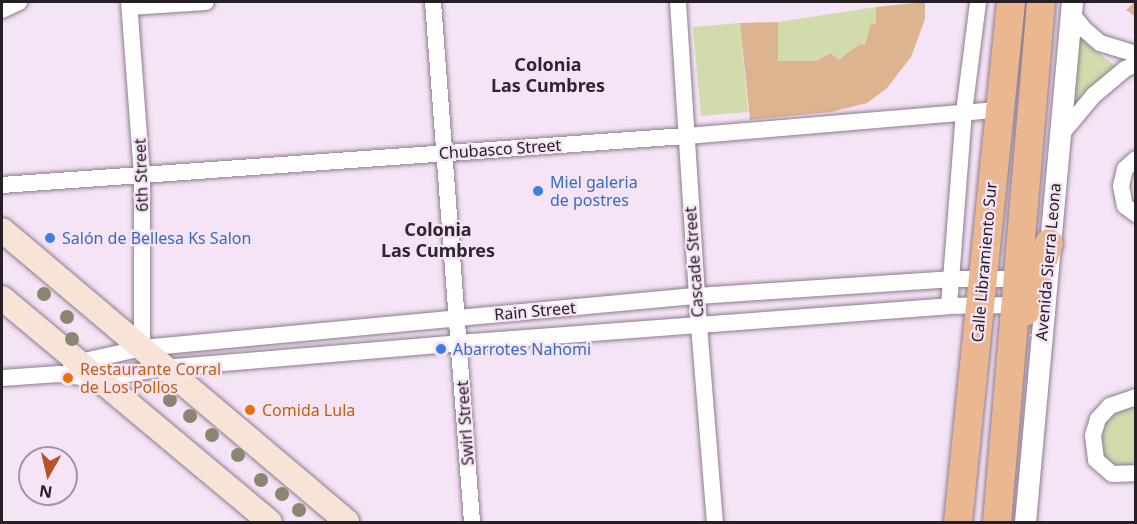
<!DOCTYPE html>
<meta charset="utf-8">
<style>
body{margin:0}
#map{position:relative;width:1137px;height:524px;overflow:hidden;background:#f5e3f6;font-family:"Noto Sans",sans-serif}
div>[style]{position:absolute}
.green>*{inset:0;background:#d1dbac}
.building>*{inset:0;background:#dcb490}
.roads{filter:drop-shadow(0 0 2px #8d7c8d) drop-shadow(0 0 2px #8d7c8d)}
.minor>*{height:16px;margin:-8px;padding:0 8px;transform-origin:8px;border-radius:8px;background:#fff}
.tertiary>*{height:21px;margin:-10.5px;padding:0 10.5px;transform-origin:10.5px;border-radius:10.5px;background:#fff}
.secondary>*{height:24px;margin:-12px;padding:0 12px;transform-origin:12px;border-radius:12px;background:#f8e4d6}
.trunk>*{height:28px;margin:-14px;padding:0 14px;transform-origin:14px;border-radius:14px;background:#ebb790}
.trees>*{width:14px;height:14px;margin:-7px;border-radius:50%;background:#8a866f}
.dots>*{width:16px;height:16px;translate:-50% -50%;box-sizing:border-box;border:3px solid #f5e3f6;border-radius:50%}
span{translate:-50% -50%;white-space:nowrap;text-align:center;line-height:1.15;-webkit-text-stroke:4.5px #f5e3f6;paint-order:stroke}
.street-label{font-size:16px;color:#262026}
.shop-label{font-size:16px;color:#366cbe}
.left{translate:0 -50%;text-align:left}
.food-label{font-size:16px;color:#c56008}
.neighbourhood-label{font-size:18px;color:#312431;font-weight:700}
.frame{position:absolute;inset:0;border:3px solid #262026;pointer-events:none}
.north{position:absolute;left:18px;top:446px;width:60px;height:60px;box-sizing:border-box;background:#f5e3f6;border:2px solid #a295a3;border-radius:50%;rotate:188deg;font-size:16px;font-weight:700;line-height:24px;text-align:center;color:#262026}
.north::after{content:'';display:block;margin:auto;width:21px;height:27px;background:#b85128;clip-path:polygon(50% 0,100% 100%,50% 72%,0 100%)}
</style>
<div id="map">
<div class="green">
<div style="clip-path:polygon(876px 7px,876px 24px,871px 23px,865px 45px,860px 44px,838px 60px,831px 53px,816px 61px,778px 61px,778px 22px)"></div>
<div style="clip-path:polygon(740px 23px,748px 112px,701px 116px,693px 27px)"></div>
<div style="clip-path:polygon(1077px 35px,1115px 66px,1072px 105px)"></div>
<div style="clip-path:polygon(1135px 407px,1135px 462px,1130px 465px,1115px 465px,1101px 457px,1099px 436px,1103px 420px,1117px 412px)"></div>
</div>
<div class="building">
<div style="clip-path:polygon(925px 2px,925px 19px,911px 57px,887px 88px,867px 103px,831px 112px,750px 120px,740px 23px,778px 22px,778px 61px,816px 61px,831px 53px,838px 60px,860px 44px,865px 45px,871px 23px,876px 24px,876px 7px)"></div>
<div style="clip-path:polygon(1135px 2px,1136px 2px,1136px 17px,1126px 10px)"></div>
</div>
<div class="roads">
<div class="minor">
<div style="left:129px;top:2px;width:173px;rotate:85.7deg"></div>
<div style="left:142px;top:175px;width:173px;rotate:90deg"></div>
<div style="left:433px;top:2px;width:521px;rotate:85.71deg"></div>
<div style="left:678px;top:2px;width:324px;rotate:86.3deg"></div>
<div style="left:699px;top:325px;width:198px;rotate:85.4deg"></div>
<div style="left:130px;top:7px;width:76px;rotate:-3.8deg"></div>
<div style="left:2px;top:10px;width:19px;rotate:-25deg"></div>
<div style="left:1071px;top:13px;width:22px;rotate:51deg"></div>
<div style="left:1085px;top:30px;width:20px;rotate:41deg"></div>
<div style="left:1100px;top:43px;width:38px;rotate:17deg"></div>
<div style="left:1059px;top:137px;width:55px;rotate:-50.2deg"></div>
<div style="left:1094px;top:95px;width:40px;rotate:-40deg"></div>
<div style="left:1125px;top:69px;width:12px;rotate:-24deg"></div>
<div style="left:1136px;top:159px;width:15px;rotate:138deg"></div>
<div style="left:1125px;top:169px;width:17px;rotate:103deg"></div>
<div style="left:1121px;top:186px;width:20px;rotate:79deg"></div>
<div style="left:1125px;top:206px;width:14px;rotate:36deg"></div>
<div style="left:2px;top:185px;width:686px;rotate:-4.1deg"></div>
<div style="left:686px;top:136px;width:313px;rotate:-4.8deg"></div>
<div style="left:949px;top:306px;width:195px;rotate:-85.6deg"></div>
<div style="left:964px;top:112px;width:111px;rotate:-82.7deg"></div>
<div style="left:71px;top:364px;width:73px;rotate:-12.7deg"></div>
<div style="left:142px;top:348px;width:317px;rotate:-5.4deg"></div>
<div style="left:458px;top:318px;width:240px;rotate:-5.3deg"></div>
<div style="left:697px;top:296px;width:254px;rotate:-3.8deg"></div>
<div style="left:950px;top:279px;width:67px"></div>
<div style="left:2px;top:378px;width:57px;rotate:-4deg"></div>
<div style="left:59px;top:374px;width:37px;rotate:8deg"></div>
<div style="left:96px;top:379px;width:69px;rotate:-9.2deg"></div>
<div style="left:164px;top:368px;width:296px;rotate:-4.8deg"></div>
<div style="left:459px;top:343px;width:491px;rotate:-4.3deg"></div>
<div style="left:949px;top:306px;width:66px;rotate:-0.9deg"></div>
<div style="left:1136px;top:397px;width:28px;rotate:161deg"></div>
<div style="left:1110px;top:406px;width:18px;rotate:133deg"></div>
<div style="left:1098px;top:419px;width:17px;rotate:107deg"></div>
<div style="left:1093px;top:435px;width:25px;rotate:83deg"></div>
<div style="left:1096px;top:460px;width:21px;rotate:41deg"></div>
<div style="left:1112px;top:474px;width:24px;rotate:-2deg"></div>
</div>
<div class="tertiary">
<div style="left:1025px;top:522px;width:522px;rotate:-84.84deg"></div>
</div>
<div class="secondary">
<div style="left:2px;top:230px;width:452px;rotate:40.2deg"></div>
<div style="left:2px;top:298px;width:349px;rotate:39.9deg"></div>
</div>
<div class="trunk">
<div style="left:1025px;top:312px;width:73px;rotate:-70.8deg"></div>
<div style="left:958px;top:522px;width:523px;rotate:-84.18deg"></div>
<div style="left:997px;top:522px;width:522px;rotate:-85.16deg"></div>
</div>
</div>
<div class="trees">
<div style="left:44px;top:294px"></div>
<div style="left:67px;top:317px"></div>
<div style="left:72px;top:339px"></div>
<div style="left:170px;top:400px"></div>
<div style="left:190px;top:416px"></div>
<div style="left:212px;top:435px"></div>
<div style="left:238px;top:455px"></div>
<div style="left:261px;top:480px"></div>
<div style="left:282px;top:494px"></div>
<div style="left:299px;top:510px"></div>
</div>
<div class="dots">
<div style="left:538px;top:191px;background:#3f7fe0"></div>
<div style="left:50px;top:238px;background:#3f7fe0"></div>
<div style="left:441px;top:349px;background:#3f7fe0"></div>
<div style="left:68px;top:378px;background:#e8710a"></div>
<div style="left:250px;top:410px;background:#e8710a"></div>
</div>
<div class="street-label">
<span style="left:500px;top:149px;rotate:-4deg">Chubasco Street</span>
<span style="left:141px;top:175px;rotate:-92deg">6th Street</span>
<span style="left:694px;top:262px;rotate:-94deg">Cascade Street</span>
<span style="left:984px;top:262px;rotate:-85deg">Calle Libramiento Sur</span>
<span style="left:1048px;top:262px;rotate:-85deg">Avenida Sierra Leona</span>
<span style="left:535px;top:311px;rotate:-5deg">Rain Street</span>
<span style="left:465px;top:423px;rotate:-94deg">Swirl Street</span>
</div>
<div class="shop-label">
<span class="left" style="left:550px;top:191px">Miel galeria<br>de postres</span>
<span class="left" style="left:62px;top:238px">Salón de Bellesa Ks Salon</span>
<span class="left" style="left:453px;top:349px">Abarrotes Nahomi</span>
</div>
<div class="food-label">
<span class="left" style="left:80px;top:378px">Restaurante Corral<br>de Los Pollos</span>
<span class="left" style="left:262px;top:410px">Comida Lula</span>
</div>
<div class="neighbourhood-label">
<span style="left:548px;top:75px">Colonia<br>Las Cumbres</span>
<span style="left:438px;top:240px">Colonia<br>Las Cumbres</span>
</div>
<div class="frame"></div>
<div class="north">N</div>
</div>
